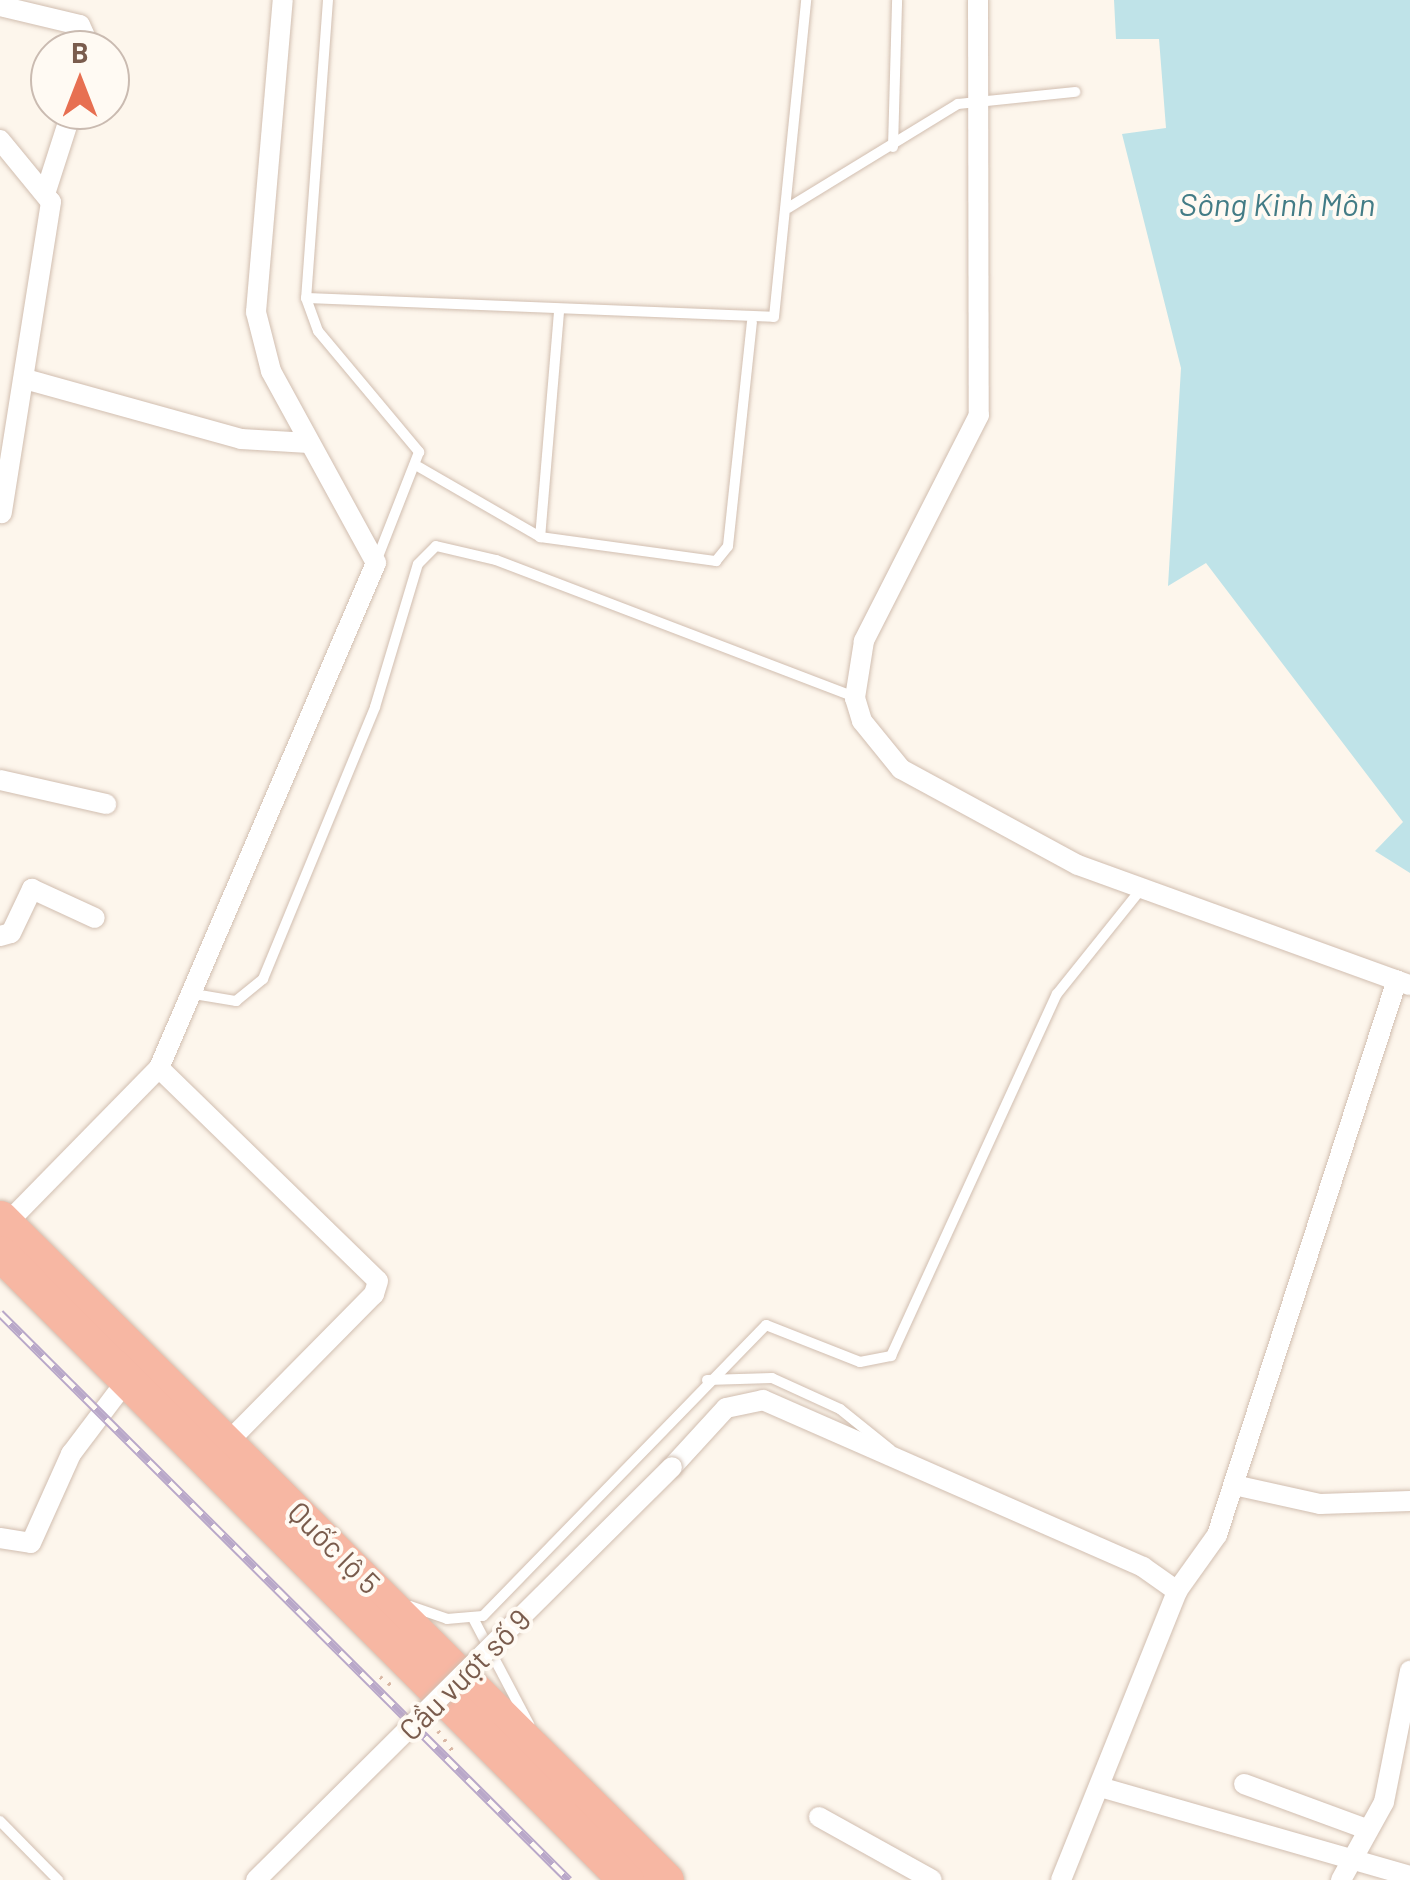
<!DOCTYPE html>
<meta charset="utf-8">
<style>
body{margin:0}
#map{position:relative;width:1410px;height:1880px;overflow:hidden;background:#fdf6ec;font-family:Barlow,sans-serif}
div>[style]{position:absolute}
.water>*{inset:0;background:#bfe3e8}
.path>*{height:4px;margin-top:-2px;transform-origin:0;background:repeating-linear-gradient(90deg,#d9b8a5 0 2.5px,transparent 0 10.5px)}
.roads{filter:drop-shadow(0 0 2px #d1beb0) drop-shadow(0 0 2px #d1beb0)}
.lane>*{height:10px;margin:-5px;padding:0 5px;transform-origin:5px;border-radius:5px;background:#fff}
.street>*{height:20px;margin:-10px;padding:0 10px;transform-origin:10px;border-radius:10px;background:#fff}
.highway>*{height:35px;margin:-17.5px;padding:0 17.5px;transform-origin:17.5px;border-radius:17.5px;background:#f7b7a3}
.rail>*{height:9px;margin-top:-4.5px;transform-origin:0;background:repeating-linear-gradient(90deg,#fffaf3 0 15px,#b9a8c9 0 30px);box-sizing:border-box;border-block:2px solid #b9a8c9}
.bridges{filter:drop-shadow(0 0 2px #d1beb0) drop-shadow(0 0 2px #d1beb0)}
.street-bridge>*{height:20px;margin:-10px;padding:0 10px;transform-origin:10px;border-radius:10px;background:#fff}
span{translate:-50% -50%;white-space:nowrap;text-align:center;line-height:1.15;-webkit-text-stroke:8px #fffaf3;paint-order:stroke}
.street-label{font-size:30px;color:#7a5c4d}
.water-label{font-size:32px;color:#437c86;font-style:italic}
.north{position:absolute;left:30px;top:30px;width:100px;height:100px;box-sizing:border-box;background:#fffaf3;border:2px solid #cabbb1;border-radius:50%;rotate:0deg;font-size:28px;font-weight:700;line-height:40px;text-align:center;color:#7a5c4d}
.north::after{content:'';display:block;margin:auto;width:35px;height:45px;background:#e76f51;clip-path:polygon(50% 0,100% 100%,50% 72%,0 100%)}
</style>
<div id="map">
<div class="water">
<div style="clip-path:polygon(1114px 0,1410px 0,1410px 873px,1375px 851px,1403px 822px,1206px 563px,1168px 586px,1181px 368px,1122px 134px,1166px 128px,1159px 39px,1116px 39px)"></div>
</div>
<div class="path">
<div style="left:380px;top:1677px;width:20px;rotate:37deg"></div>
<div style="left:438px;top:1731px;width:26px;rotate:54deg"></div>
</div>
<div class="roads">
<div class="lane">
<div style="left:328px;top:0;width:299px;rotate:94.2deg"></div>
<div style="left:306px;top:298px;width:35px;rotate:70deg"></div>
<div style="left:318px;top:331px;width:158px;rotate:50.1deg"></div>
<div style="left:419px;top:452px;width:118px;rotate:111.4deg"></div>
<div style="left:893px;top:147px;width:147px;rotate:-88.4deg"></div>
<div style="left:788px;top:208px;width:199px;rotate:-31.5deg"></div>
<div style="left:958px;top:104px;width:118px;rotate:-5.9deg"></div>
<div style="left:306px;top:298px;width:468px;rotate:2.3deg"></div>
<div style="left:774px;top:317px;width:319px;rotate:-84.2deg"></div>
<div style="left:559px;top:312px;width:226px;rotate:94.8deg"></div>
<div style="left:540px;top:537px;width:178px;rotate:7.8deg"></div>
<div style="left:716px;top:561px;width:19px;rotate:-51deg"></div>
<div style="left:728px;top:546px;width:225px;rotate:-83.9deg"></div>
<div style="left:419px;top:467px;width:140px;rotate:30deg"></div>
<div style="left:194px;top:994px;width:43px;rotate:9.5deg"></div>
<div style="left:236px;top:1001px;width:35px;rotate:-39deg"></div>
<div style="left:263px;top:979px;width:294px;rotate:-67.6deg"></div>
<div style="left:375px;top:707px;width:149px;rotate:-73.3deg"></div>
<div style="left:418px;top:564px;width:25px;rotate:-45deg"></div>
<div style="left:436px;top:546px;width:62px;rotate:13.1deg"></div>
<div style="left:496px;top:560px;width:383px;rotate:20.9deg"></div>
<div style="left:707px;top:1380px;width:65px;rotate:-1.8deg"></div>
<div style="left:772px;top:1378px;width:75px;rotate:24.5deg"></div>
<div style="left:840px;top:1409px;width:65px;rotate:38.8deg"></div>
<div style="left:410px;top:1606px;width:39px;rotate:19deg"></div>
<div style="left:447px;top:1619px;width:36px;rotate:-5deg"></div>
<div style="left:483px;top:1616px;width:406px;rotate:-45.8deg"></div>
<div style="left:766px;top:1325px;width:101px;rotate:21.5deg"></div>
<div style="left:860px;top:1362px;width:32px;rotate:-11deg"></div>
<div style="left:891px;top:1356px;width:398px;rotate:-65.4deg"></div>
<div style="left:1057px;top:994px;width:134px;rotate:-51.3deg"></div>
<div style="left:473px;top:1618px;width:120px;rotate:62.2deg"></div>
<div style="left:0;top:1821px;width:83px;rotate:45.5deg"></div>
</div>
<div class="street">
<div style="left:978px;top:0;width:415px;rotate:89.9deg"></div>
<div style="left:979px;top:415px;width:254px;rotate:117deg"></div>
<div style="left:864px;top:641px;width:58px;rotate:99deg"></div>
<div style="left:855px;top:698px;width:24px;rotate:73deg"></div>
<div style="left:862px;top:721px;width:62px;rotate:50.9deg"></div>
<div style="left:901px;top:769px;width:201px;rotate:28.5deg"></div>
<div style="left:1078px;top:865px;width:353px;rotate:19.9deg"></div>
<div style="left:0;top:6px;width:82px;rotate:13.4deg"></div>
<div style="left:80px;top:25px;width:27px;rotate:66deg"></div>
<div style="left:0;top:140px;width:80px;rotate:50.6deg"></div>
<div style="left:51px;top:202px;width:315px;rotate:99deg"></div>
<div style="left:46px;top:191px;width:85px;rotate:-72.2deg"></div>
<div style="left:25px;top:379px;width:224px;rotate:15.5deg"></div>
<div style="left:241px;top:439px;width:68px;rotate:3.4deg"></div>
<div style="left:0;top:780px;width:109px;rotate:12.8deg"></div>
<div style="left:0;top:936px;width:11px;rotate:-15deg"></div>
<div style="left:11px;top:933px;width:49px;rotate:-64.5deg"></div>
<div style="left:32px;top:889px;width:69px;rotate:24.7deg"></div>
<div style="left:159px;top:1068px;width:305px;rotate:44.2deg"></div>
<div style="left:378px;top:1281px;width:14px;rotate:107deg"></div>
<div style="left:374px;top:1294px;width:208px;rotate:134.6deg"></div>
<div style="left:6px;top:1224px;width:219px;rotate:-45.6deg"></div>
<div style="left:159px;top:1068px;width:550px;rotate:-66.75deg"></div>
<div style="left:376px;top:563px;width:219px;rotate:-118.7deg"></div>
<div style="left:271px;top:371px;width:61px;rotate:-104.3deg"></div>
<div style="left:256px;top:312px;width:313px;rotate:-85.1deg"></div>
<div style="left:672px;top:1467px;width:80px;rotate:-47.5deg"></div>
<div style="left:726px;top:1408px;width:38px;rotate:-12deg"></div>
<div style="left:763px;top:1400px;width:415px;rotate:23.7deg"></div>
<div style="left:1143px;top:1567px;width:42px;rotate:35.2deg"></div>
<div style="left:1234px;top:1485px;width:88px;rotate:12.5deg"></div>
<div style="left:1320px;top:1504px;width:90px;rotate:-1.9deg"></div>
<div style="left:0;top:1538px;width:31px;rotate:9deg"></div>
<div style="left:31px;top:1543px;width:98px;rotate:-65.8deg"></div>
<div style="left:71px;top:1454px;width:93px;rotate:-52.9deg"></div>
<div style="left:1244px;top:1784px;width:130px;rotate:20.2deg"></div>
<div style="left:1100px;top:1787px;width:323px;rotate:16deg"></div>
<div style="left:819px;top:1817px;width:129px;rotate:29.1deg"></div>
<div style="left:1061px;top:1880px;width:311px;rotate:-68.1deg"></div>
<div style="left:1177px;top:1591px;width:69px;rotate:-54.5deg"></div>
<div style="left:1217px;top:1535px;width:583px;rotate:-72.03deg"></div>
<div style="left:1341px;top:1880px;width:89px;rotate:-61.1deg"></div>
<div style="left:1384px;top:1802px;width:134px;rotate:-78.8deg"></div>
</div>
<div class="highway">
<div style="left:0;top:1218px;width:939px;rotate:44.83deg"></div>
<div style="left:0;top:1253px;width:886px;rotate:45.05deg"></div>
</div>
</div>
<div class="rail">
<div style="left:0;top:1313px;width:803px;rotate:44.9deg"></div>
</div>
<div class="bridges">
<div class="street-bridge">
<div style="left:256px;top:1880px;width:586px;rotate:-44.79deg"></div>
</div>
</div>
<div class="street-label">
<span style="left:335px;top:1547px;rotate:45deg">Quốc lộ 5</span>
<span style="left:464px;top:1674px;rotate:-45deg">Cầu vượt số 9</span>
</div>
<div class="water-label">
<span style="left:1277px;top:203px">Sông Kinh Môn</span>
</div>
<div class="north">B</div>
</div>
